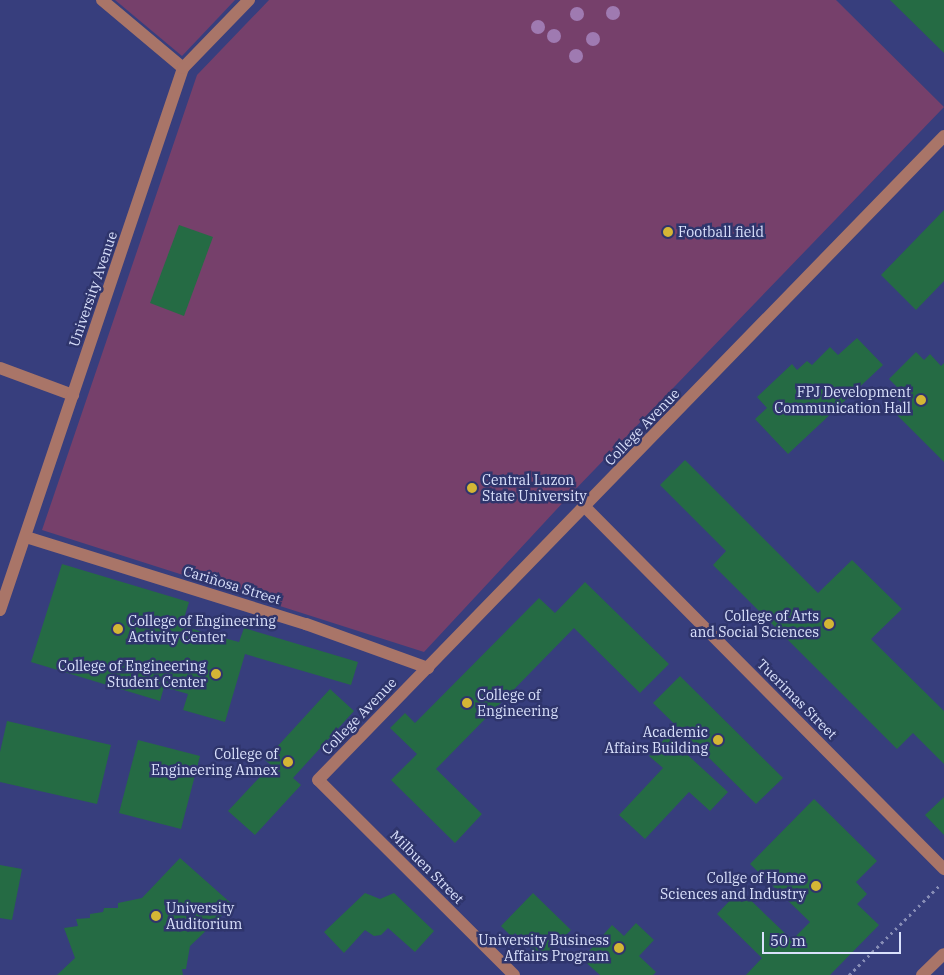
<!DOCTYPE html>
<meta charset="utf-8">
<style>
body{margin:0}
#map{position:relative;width:944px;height:975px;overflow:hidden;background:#2f356c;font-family:"IBM Plex Serif",serif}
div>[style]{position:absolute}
.built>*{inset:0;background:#373e7d}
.green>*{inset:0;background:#76406b}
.building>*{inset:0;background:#256b44}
.path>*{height:3px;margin-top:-1.5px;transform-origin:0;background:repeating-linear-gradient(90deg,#878db6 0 2.5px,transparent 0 6.5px)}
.minor>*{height:12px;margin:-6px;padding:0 6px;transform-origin:6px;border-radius:6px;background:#a97568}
.trees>*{width:14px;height:14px;margin:-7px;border-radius:50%;background:#9f7ab1}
.dots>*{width:14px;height:14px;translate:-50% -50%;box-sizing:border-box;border:2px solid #2f356c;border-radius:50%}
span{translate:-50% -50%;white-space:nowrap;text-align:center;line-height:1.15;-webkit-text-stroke:5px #2f356c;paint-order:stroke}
.poi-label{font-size:14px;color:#dae1fc}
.left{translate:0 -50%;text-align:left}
.right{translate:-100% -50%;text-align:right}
.street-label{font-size:14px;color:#dae1fc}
.scale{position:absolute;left:762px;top:932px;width:139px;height:22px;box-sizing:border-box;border:2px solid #dae1fc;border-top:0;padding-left:6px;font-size:15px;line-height:18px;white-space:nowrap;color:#dae1fc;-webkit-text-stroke:4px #2f356c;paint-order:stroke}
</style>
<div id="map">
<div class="built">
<div style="clip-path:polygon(0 0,944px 0,944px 975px,0 975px)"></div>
</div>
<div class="green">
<div style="clip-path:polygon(115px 0,235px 0,182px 56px)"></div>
<div style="clip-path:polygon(269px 0,836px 0,944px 107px,569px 496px,424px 652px,42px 530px,197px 75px)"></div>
</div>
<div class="building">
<div style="clip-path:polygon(890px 0,944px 0,944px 53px)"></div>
<div style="clip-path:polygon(944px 210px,944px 281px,916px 310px,881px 275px)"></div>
<div style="clip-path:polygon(179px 225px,213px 237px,184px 316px,150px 303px)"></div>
<div style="clip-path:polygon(857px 338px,883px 365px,788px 454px,755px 419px,767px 408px,757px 397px,792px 364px,797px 370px,807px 361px,812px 365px,830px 347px,838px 355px)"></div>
<div style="clip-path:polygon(916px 352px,924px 360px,930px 354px,941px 366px,944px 363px,944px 462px,897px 415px,906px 407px,891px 392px,897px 387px,889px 379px)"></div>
<div style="clip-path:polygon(685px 460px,818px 593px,852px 560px,902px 609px,871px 639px,944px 711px,944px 764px,913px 733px,897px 749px,713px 565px,726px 551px,660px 485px)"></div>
<div style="clip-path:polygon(62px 564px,189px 602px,182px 625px,205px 633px,239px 642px,244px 628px,358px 662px,351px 685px,245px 654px,225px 722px,183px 710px,188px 694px,164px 687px,160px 701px,31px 662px)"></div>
<div style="clip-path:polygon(585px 582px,669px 664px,640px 693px,574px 628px,436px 769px,482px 814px,455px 843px,391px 780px,417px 754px,390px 728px,405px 713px,415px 723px,539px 598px,555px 613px)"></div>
<div style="clip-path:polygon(680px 676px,783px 778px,756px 804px,653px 703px)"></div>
<div style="clip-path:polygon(330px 689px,354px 711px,293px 778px,301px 785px,255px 835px,228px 811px,271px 765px,265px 760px)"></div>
<div style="clip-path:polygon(7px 721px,111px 745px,97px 804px,0 782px,0 752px)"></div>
<div style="clip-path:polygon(667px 736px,728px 792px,710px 811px,689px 792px,645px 839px,619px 815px,663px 768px,649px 756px)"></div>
<div style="clip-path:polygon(138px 740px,200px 756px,181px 829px,119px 813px)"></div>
<div style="clip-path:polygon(944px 797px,944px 835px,925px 815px)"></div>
<div style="clip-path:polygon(814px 799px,877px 861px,856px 882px,867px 894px,857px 904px,879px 925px,830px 975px,746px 975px,762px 958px,717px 914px,740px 890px,792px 940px,810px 922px,750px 864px)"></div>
<div style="clip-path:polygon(180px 858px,233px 905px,190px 946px,186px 969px,182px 969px,183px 975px,57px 975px,75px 958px,64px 928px,78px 926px,76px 919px,90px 918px,90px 914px,103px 912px,104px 908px,118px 908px,118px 903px,142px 898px)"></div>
<div style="clip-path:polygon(0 865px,22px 869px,12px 920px,0 918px)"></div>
<div style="clip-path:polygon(365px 893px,380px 899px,394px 893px,434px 931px,415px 952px,388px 928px,381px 935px,374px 936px,365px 930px,344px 953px,324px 932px)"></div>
<div style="clip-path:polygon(533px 893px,571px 930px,542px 959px,515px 933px,512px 937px,501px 926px)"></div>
<div style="clip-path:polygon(636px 923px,654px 940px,639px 956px,656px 972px,653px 975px,600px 975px,582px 959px,612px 925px,624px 936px)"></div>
</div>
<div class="path">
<div style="left:849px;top:975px;width:129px;rotate:-44.7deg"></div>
</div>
<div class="minor">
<div style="left:102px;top:0;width:106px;rotate:40deg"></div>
<div style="left:0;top:368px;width:78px;rotate:20.3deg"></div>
<div style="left:585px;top:507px;width:510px;rotate:45.24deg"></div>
<div style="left:26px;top:537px;width:293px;rotate:17.3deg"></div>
<div style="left:306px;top:624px;width:130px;rotate:19.8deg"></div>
<div style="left:0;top:610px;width:572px;rotate:-71.34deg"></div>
<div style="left:183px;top:68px;width:95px;rotate:-45.9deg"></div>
<div style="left:514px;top:975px;width:276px;rotate:-135.1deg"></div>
<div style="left:318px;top:780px;width:898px;rotate:-45.81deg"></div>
<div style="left:922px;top:975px;width:30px;rotate:-44deg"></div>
</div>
<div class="trees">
<div style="left:613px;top:13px"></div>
<div style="left:577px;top:14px"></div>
<div style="left:538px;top:27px"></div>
<div style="left:554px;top:36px"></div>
<div style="left:593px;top:39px"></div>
<div style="left:576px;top:56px"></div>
</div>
<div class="dots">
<div style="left:668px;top:232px;background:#d4b635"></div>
<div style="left:921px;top:400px;background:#d4b635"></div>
<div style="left:472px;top:488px;background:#d4b635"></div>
<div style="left:829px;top:624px;background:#d4b635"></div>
<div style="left:118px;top:629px;background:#d4b635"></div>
<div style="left:216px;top:674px;background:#d4b635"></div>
<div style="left:467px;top:703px;background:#d4b635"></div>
<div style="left:718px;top:740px;background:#d4b635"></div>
<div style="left:288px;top:762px;background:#d4b635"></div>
<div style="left:816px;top:886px;background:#d4b635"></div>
<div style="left:156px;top:916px;background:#d4b635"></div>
<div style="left:619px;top:948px;background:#d4b635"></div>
</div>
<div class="poi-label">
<span class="left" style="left:678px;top:232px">Football field</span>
<span class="right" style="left:911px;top:400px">FPJ Development<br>Communication Hall</span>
<span class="left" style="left:482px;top:488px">Central Luzon<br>State University</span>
<span class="right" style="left:819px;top:624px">College of Arts<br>and Social Sciences</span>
<span class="left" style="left:128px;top:629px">College of Engineering<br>Activity Center</span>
<span class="right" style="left:206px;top:674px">College of Engineering<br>Student Center</span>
<span class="left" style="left:477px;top:703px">College of<br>Engineering</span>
<span class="right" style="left:708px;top:740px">Academic<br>Affairs Building</span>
<span class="right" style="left:278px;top:762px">College of<br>Engineering Annex</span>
<span class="right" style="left:806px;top:886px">Collge of Home<br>Sciences and Industry</span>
<span class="left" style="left:166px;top:916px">University<br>Auditorium</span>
<span class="right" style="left:609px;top:948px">University Business<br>Affairs Program</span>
</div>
<div class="street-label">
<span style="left:93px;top:289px;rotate:-71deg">University Avenue</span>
<span style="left:642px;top:427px;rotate:-46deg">College Avenue</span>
<span style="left:232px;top:585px;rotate:17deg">Cariñosa Street</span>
<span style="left:797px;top:699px;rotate:45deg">Tuerimas Street</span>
<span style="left:359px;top:716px;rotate:-46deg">College Avenue</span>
<span style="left:427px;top:867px;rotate:45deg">Milbuen Street</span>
</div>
<div class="scale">50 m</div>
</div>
